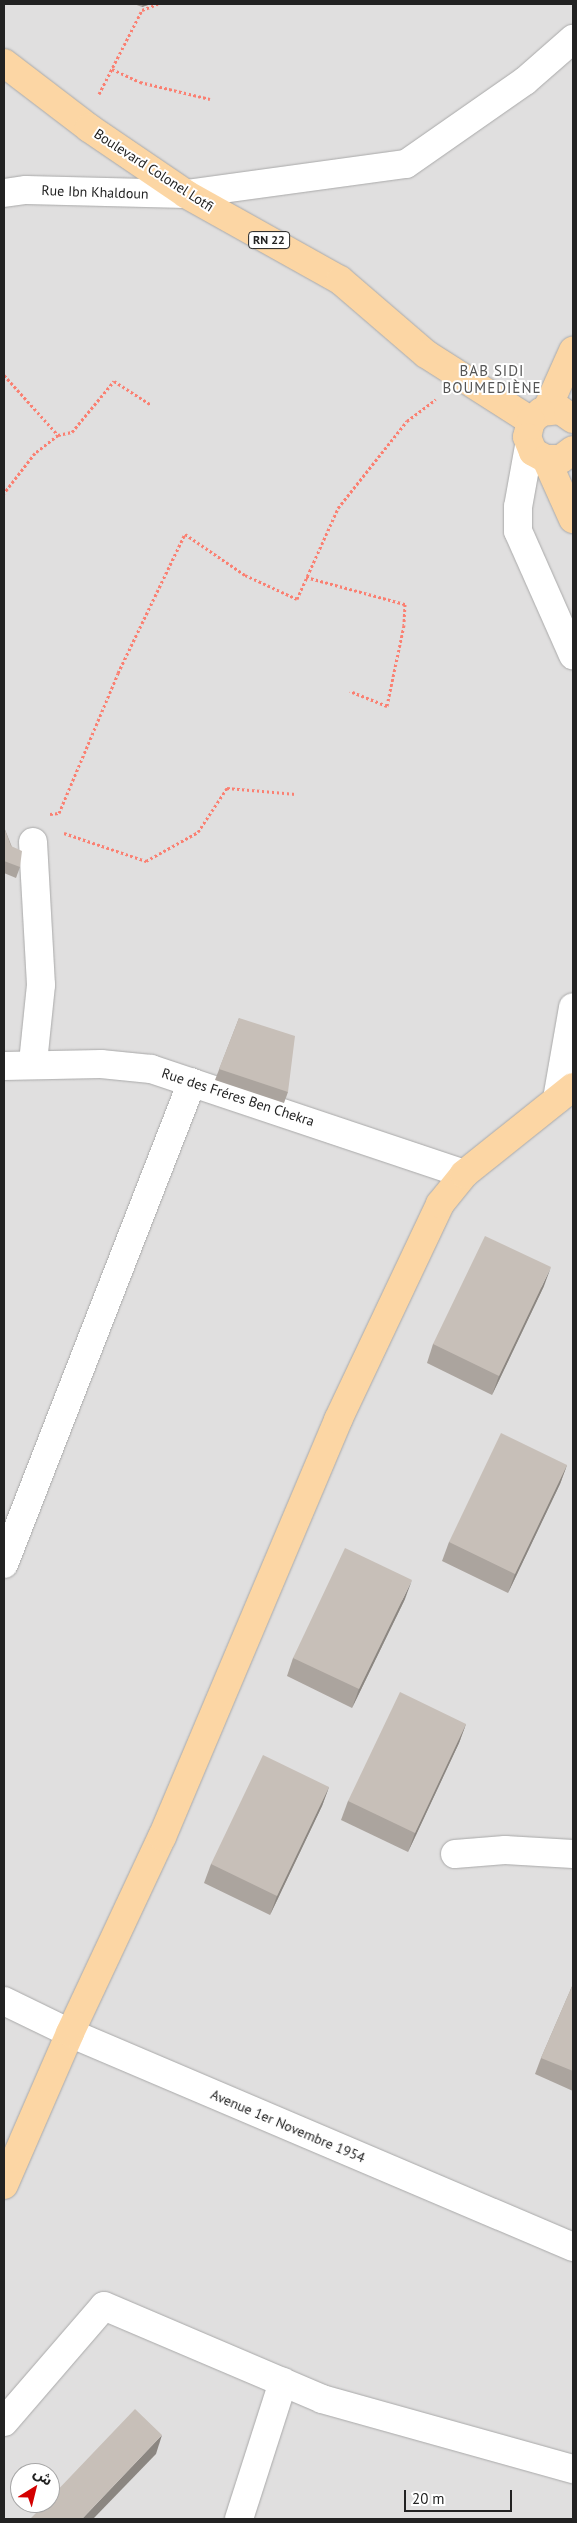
<!DOCTYPE html>
<meta charset="utf-8">
<style>
body{margin:0}
#map{position:relative;width:577px;height:2523px;overflow:hidden;background:#f2efe9;font-family:"PT Sans","Noto Sans Arabic",sans-serif}
div>[style]{position:absolute}
.residential>*{inset:0;background:#e0dfdf}
.path>*{height:3px;margin-top:-1.5px;transform-origin:0;background:repeating-linear-gradient(90deg,#fa8072 0 2.5px,transparent 0 5px)}
.roads{filter:drop-shadow(0 0 1px #a9a9a9) drop-shadow(0 0 1px #a9a9a9)}
.minor>*{height:28px;margin:-14px;padding:0 14px;transform-origin:14px;border-radius:14px;background:#fff}
.major>*{height:28px;margin:-14px;padding:0 14px;transform-origin:14px;border-radius:14px;background:#fcd6a4}
.wall>*{inset:0;background:#aba49e}
.shaded-wall>*{inset:0;background:#8b8681}
.building>*{inset:0;background:#c7bfb8}
span{translate:-50% -50%;white-space:nowrap;text-align:center;line-height:1.15;-webkit-text-stroke:4px #fff;paint-order:stroke}
.shield-label span{padding:1px 4px;background:#fff;border:1px solid;border-radius:4px;-webkit-text-stroke-width:0}
.shield-label{font-size:12px;color:#222;font-weight:700}
.street-label{font-size:14px;color:#222}
.neighbourhood-label{font-size:15px;color:#555;letter-spacing:1px}
.frame{position:absolute;inset:0;border:5px solid #222;pointer-events:none}
.north{position:absolute;left:10px;top:2463px;width:50px;height:50px;box-sizing:border-box;background:#fff;border:1px solid #a7a7a7;border-radius:50%;rotate:36deg;font-size:14px;font-weight:700;line-height:20px;text-align:center;color:#222}
.north::after{content:'';display:block;margin:auto;width:18px;height:22px;background:#d40000;clip-path:polygon(50% 0,100% 100%,50% 72%,0 100%)}
.scale{position:absolute;left:404px;top:2490px;width:108px;height:22px;box-sizing:border-box;border:2px solid #222;border-top:0;padding-left:6px;font-size:15px;line-height:18px;white-space:nowrap;color:#222;-webkit-text-stroke:4px #fff;paint-order:stroke}
</style>
<div id="map">
<div class="residential">
<div style="clip-path:polygon(evenodd,4px 4px,573px 4px,573px 2519px,4px 2519px,4px 4px,20px 2473px,50px 2473px,50px 2503px,20px 2503px,20px 2473px)"></div>
</div>
<div class="path">
<div style="left:112px;top:69px;width:31px;rotate:25deg"></div>
<div style="left:140px;top:82px;width:72px;rotate:13.7deg"></div>
<div style="left:99px;top:94px;width:94px;rotate:-62.9deg"></div>
<div style="left:142px;top:10px;width:17px;rotate:-21deg"></div>
<div style="left:4px;top:375px;width:81px;rotate:48deg"></div>
<div style="left:58px;top:435px;width:29px;rotate:142deg"></div>
<div style="left:35px;top:453px;width:51px;rotate:127.8deg"></div>
<div style="left:58px;top:435px;width:14px;rotate:-12deg"></div>
<div style="left:72px;top:432px;width:66px;rotate:-50.5deg"></div>
<div style="left:114px;top:381px;width:43px;rotate:32.6deg"></div>
<div style="left:306px;top:577px;width:103px;rotate:15.3deg"></div>
<div style="left:405px;top:604px;width:21px;rotate:93deg"></div>
<div style="left:404px;top:625px;width:83px;rotate:101.9deg"></div>
<div style="left:387px;top:706px;width:40px;rotate:-158deg"></div>
<div style="left:50px;top:814px;width:9px;rotate:-6deg"></div>
<div style="left:59px;top:813px;width:152px;rotate:-67.1deg"></div>
<div style="left:118px;top:673px;width:154px;rotate:-64.3deg"></div>
<div style="left:185px;top:534px;width:73px;rotate:34.3deg"></div>
<div style="left:245px;top:575px;width:57px;rotate:24.8deg"></div>
<div style="left:297px;top:599px;width:100px;rotate:-65.7deg"></div>
<div style="left:338px;top:508px;width:111px;rotate:-51.6deg"></div>
<div style="left:407px;top:421px;width:36px;rotate:-37deg"></div>
<div style="left:64px;top:833px;width:87px;rotate:18.9deg"></div>
<div style="left:146px;top:861px;width:60px;rotate:-29.1deg"></div>
<div style="left:198px;top:832px;width:53px;rotate:-56.6deg"></div>
<div style="left:227px;top:788px;width:69px;rotate:5deg"></div>
</div>
<div class="roads">
<div class="minor">
<div style="left:4px;top:193px;width:22px;rotate:-8deg"></div>
<div style="left:26px;top:190px;width:160px;rotate:1.4deg"></div>
<div style="left:186px;top:194px;width:222px;rotate:-7.8deg"></div>
<div style="left:406px;top:164px;width:145px;rotate:-34.9deg"></div>
<div style="left:525px;top:81px;width:64px;rotate:-41.2deg"></div>
<div style="left:529px;top:446px;width:62px;rotate:100.2deg"></div>
<div style="left:518px;top:507px;width:24px;rotate:90deg"></div>
<div style="left:518px;top:531px;width:136px;rotate:66.1deg"></div>
<div style="left:33px;top:842px;width:143px;rotate:86.8deg"></div>
<div style="left:41px;top:985px;width:78px;rotate:95.9deg"></div>
<div style="left:4px;top:1066px;width:97px;rotate:-1.2deg"></div>
<div style="left:101px;top:1064px;width:50px;rotate:5.7deg"></div>
<div style="left:151px;top:1069px;width:330px;rotate:18.5deg"></div>
<div style="left:557px;top:1099px;width:93px;rotate:-80.1deg"></div>
<div style="left:4px;top:1564px;width:517px;rotate:-68.69deg"></div>
<div style="left:455px;top:1854px;width:50px;rotate:-4.6deg"></div>
<div style="left:505px;top:1850px;width:68px;rotate:3.4deg"></div>
<div style="left:4px;top:2001px;width:73px;rotate:25.9deg"></div>
<div style="left:70px;top:2033px;width:547px;rotate:23.05deg"></div>
<div style="left:4px;top:2422px;width:153px;rotate:-49.2deg"></div>
<div style="left:104px;top:2306px;width:237px;rotate:23.1deg"></div>
<div style="left:322px;top:2399px;width:261px;rotate:15.6deg"></div>
<div style="left:239px;top:2519px;width:144px;rotate:-72.2deg"></div>
</div>
<div class="major">
<div style="left:4px;top:63px;width:107px;rotate:37.4deg"></div>
<div style="left:89px;top:128px;width:117px;rotate:34.2deg"></div>
<div style="left:186px;top:194px;width:176px;rotate:29.2deg"></div>
<div style="left:340px;top:280px;width:113px;rotate:40.7deg"></div>
<div style="left:426px;top:354px;width:125px;rotate:32.5deg"></div>
<div style="left:547px;top:409px;width:64px;rotate:-65.9deg"></div>
<div style="left:573px;top:419px;width:16px;rotate:-145deg"></div>
<div style="left:560px;top:410px;width:19px;rotate:174deg"></div>
<div style="left:541px;top:412px;width:13px;rotate:138deg"></div>
<div style="left:531px;top:421px;width:16px;rotate:104deg"></div>
<div style="left:527px;top:437px;width:16px;rotate:68deg"></div>
<div style="left:533px;top:452px;width:15px;rotate:28deg"></div>
<div style="left:546px;top:459px;width:15px"></div>
<div style="left:561px;top:459px;width:15px;rotate:-37deg"></div>
<div style="left:546px;top:459px;width:66px;rotate:65.8deg"></div>
<div style="left:4px;top:2185px;width:166px;rotate:-66.5deg"></div>
<div style="left:70px;top:2033px;width:217px;rotate:-64.9deg"></div>
<div style="left:162px;top:1837px;width:453px;rotate:-67.1deg"></div>
<div style="left:338px;top:1420px;width:239px;rotate:-64.7deg"></div>
<div style="left:440px;top:1204px;width:38px;rotate:-51deg"></div>
<div style="left:464px;top:1174px;width:139px;rotate:-38.6deg"></div>
</div>
</div>
<div class="wall">
<div style="clip-path:polygon(134px 4px,151px 4px,142px 7px)"></div>
<div style="clip-path:polygon(4px 827px,20px 867px,16px 878px,4px 873px)"></div>
<div style="clip-path:polygon(239px 1018px,288px 1092px,284px 1103px,215px 1080px)"></div>
<div style="clip-path:polygon(544px 1286px,492px 1395px,427px 1363px,433px 1344px)"></div>
<div style="clip-path:polygon(567px 1465px,560px 1484px,508px 1593px,442px 1561px,449px 1542px)"></div>
<div style="clip-path:polygon(405px 1599px,352px 1708px,287px 1676px,293px 1658px)"></div>
<div style="clip-path:polygon(466px 1724px,459px 1743px,408px 1852px,341px 1820px,348px 1801px)"></div>
<div style="clip-path:polygon(329px 1787px,322px 1806px,270px 1915px,204px 1883px,211px 1864px)"></div>
<div style="clip-path:polygon(573px 1984px,573px 2091px,535px 2074px,541px 2058px)"></div>
</div>
<div class="shaded-wall">
<div style="clip-path:polygon(143px 4px,151px 4px,142px 7px)"></div>
<div style="clip-path:polygon(551px 1267px,544px 1286px,492px 1395px,499px 1376px)"></div>
<div style="clip-path:polygon(567px 1465px,560px 1484px,508px 1593px,515px 1574px)"></div>
<div style="clip-path:polygon(412px 1580px,405px 1599px,352px 1708px,359px 1689px)"></div>
<div style="clip-path:polygon(466px 1724px,459px 1743px,408px 1852px,415px 1833px)"></div>
<div style="clip-path:polygon(329px 1787px,322px 1806px,270px 1915px,277px 1896px)"></div>
<div style="clip-path:polygon(162px 2435px,156px 2454px,93px 2519px,82px 2519px)"></div>
</div>
<div class="building">
<div style="clip-path:polygon(4px 827px,11px 846px,22px 851px,20px 867px,4px 861px)"></div>
<div style="clip-path:polygon(239px 1018px,295px 1036px,288px 1092px,219px 1069px)"></div>
<div style="clip-path:polygon(485px 1236px,551px 1267px,499px 1376px,433px 1344px)"></div>
<div style="clip-path:polygon(501px 1433px,567px 1465px,515px 1574px,449px 1542px)"></div>
<div style="clip-path:polygon(345px 1548px,412px 1580px,359px 1689px,293px 1658px)"></div>
<div style="clip-path:polygon(400px 1692px,466px 1724px,415px 1833px,348px 1801px)"></div>
<div style="clip-path:polygon(263px 1755px,329px 1787px,277px 1896px,211px 1864px)"></div>
<div style="clip-path:polygon(573px 1984px,573px 2071px,541px 2058px)"></div>
<div style="clip-path:polygon(135px 2409px,162px 2435px,82px 2519px,30px 2519px,46px 2503px,50px 2503px,50px 2498px)"></div>
</div>
<div class="shield-label">
<span style="left:269px;top:240px">RN 22</span>
</div>
<div class="street-label">
<span style="left:154px;top:170px;rotate:33deg">Boulevard Colonel Lotfi</span>
<span style="left:95px;top:192px;rotate:2deg">Rue Ibn Khaldoun</span>
<span style="left:238px;top:1097px;rotate:18deg">Rue des Fréres Ben Chekra</span>
<span style="left:288px;top:2126px;rotate:23deg">Avenue 1er Novembre 1954</span>
</div>
<div class="neighbourhood-label">
<span style="left:492px;top:379px">BAB SIDI<br>BOUMEDIÈNE</span>
</div>
<div class="frame"></div>
<div class="north">ش</div>
<div class="scale">20 m</div>
</div>
